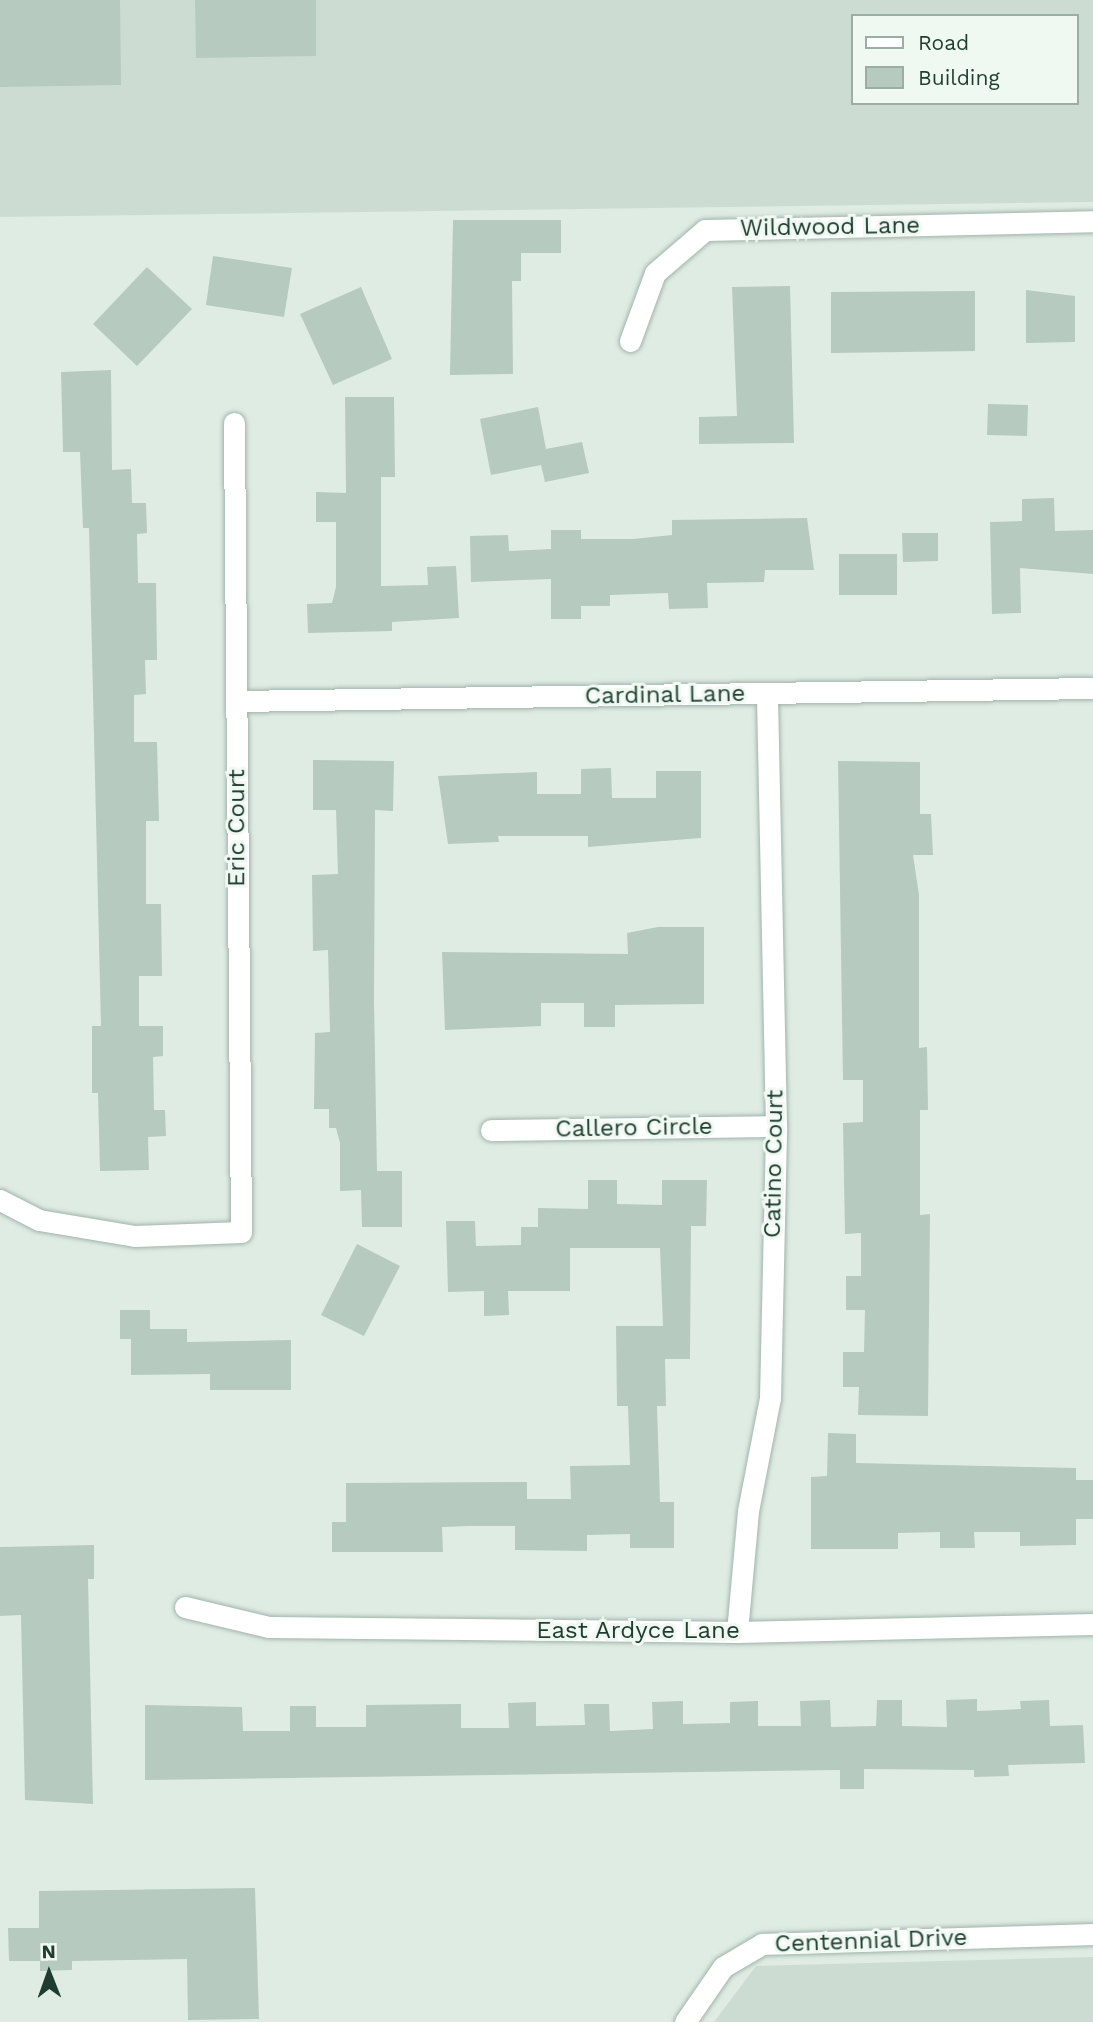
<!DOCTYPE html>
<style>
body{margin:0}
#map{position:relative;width:1093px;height:2022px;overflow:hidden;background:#dfece4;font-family:"Work Sans",sans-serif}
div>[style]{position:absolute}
.built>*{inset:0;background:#cddcd3}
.building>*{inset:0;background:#b7cabf}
.roads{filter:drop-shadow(0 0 2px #a1b4aa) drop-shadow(0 0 2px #a1b4aa)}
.street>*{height:21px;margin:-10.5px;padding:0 10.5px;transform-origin:10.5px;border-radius:10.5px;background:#fff}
span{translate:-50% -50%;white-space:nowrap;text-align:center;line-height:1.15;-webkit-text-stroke:6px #f0f8f2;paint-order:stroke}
.street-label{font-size:24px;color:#1e3d30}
.legend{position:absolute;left:851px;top:14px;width:228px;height:91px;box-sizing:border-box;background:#f0f8f2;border:2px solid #9cada4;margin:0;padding:9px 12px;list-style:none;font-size:21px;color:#1e3d30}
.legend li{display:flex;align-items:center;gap:14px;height:35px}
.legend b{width:35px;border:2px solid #9cada4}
.north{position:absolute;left:14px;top:1938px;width:70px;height:70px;-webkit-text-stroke:5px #f0f8f2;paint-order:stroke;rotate:359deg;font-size:19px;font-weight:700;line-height:28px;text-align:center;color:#1e3d30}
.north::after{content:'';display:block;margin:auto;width:24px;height:32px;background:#1e3d30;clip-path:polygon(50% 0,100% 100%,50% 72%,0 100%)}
</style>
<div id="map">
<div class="built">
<div style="clip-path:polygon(evenodd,0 0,1093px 0,1093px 202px,0 217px,0 0,853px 16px,1077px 16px,1077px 103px,853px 103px,853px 16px)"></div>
<div style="clip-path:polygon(1093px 1957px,1093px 2022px,714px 2022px,756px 1966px)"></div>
</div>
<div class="building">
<div style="clip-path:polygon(0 0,120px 0,121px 85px,0 87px)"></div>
<div style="clip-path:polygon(195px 0,316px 0,316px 56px,196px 58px)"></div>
<div style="clip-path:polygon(453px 220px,561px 220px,561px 253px,521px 253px,521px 281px,512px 281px,513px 374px,450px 375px)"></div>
<div style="clip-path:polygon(213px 256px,292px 268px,284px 317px,206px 305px)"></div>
<div style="clip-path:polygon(147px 267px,192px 309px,137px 366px,93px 324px)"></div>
<div style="clip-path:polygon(790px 286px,794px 443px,699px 444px,699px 417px,737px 416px,732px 287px)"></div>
<div style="clip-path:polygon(361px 287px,392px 359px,333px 385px,300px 314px)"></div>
<div style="clip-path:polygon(1026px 290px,1075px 296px,1075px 342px,1026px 343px)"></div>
<div style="clip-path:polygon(975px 291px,975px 351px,831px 353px,831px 292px)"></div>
<div style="clip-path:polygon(111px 370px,112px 470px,131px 469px,132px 503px,146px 503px,147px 533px,137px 534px,138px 583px,156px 583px,157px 660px,145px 660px,146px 694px,134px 695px,134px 742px,157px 742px,159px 821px,146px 821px,146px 904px,161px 904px,162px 976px,139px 976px,139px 1026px,163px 1026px,163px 1056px,153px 1057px,154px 1110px,165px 1110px,166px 1136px,148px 1137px,149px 1170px,100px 1171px,98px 1093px,92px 1093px,92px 1026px,101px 1026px,89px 528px,83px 528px,80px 452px,63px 452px,61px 372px)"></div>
<div style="clip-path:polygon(345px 397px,394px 397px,395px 477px,381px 477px,381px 586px,428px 585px,427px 567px,456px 566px,459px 618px,392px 622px,392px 631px,308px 633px,307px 604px,332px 603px,336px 587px,336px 522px,316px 522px,316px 492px,346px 493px)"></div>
<div style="clip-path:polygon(988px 404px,1028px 405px,1027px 436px,987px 435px)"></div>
<div style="clip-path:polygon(538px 407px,546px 449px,582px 442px,589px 473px,545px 482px,541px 465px,491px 475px,480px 419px)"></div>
<div style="clip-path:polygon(1054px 498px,1055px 531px,1093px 530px,1093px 574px,1020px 568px,1021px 613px,992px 614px,990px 522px,1022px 521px,1022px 499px)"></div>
<div style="clip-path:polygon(807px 518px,814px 570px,765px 570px,764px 582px,707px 583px,708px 608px,669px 609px,668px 593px,610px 595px,610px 606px,581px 606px,581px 619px,551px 619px,551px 579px,471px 582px,470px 536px,508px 535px,509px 551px,551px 549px,551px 530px,581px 530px,581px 539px,633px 539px,672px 535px,672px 520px)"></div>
<div style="clip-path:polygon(902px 533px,938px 533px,938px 561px,903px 562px)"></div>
<div style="clip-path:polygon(839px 554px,897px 554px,897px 595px,839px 595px)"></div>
<div style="clip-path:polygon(313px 760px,394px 761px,393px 811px,375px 810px,374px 1000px,377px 1171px,402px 1171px,402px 1227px,362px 1227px,361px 1190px,340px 1191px,340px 1143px,336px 1128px,329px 1128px,329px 1109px,314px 1109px,315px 1033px,330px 1032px,328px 950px,313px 951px,312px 875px,338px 874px,336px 810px,313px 810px)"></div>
<div style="clip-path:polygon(838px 761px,920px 762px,920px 814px,931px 814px,933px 855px,913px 855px,919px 895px,919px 1048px,927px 1047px,928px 1110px,920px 1110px,920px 1215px,930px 1214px,928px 1416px,858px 1415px,859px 1387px,843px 1387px,843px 1352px,864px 1352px,865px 1310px,846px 1310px,846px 1276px,861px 1276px,861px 1233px,845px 1234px,843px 1123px,863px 1122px,863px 1080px,843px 1080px)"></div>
<div style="clip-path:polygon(611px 768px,612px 798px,656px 798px,656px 771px,701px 771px,701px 838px,588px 847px,588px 836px,498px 836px,499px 842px,448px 844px,438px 776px,537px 772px,537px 794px,581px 794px,581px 769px)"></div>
<div style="clip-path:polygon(658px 927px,704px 927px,704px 1004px,615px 1005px,615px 1027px,584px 1027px,584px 1003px,541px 1003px,541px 1026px,445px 1030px,442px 952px,628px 954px,627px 933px)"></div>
<div style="clip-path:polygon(588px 1180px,617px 1180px,617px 1204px,662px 1205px,662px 1180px,707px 1180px,706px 1226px,691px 1226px,690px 1359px,665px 1359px,666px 1406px,657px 1406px,660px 1502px,674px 1502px,674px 1548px,630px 1548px,630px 1534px,587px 1535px,587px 1551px,515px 1550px,515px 1526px,469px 1526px,442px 1527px,443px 1552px,332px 1552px,332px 1522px,346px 1522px,346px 1483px,527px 1482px,527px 1499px,571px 1499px,570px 1466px,630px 1465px,628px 1406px,617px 1406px,616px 1326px,663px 1326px,660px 1248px,570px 1248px,570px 1291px,508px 1291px,509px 1315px,484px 1316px,484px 1291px,448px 1292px,446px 1221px,475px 1221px,476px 1246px,521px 1245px,521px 1227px,538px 1227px,538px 1208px,588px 1209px)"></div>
<div style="clip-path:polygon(357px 1244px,400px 1266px,364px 1336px,321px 1315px)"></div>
<div style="clip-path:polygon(120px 1310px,150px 1310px,150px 1329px,187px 1329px,187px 1342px,291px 1340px,291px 1390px,210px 1390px,210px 1374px,131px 1375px,131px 1339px,120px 1339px)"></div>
<div style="clip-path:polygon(828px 1433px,856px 1434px,856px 1463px,1076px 1468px,1076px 1480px,1093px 1480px,1093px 1519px,1076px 1519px,1076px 1545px,1020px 1546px,1020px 1532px,974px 1532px,975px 1548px,940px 1548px,940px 1532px,898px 1533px,898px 1549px,811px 1549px,811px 1477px,827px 1476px)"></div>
<div style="clip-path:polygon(94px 1545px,94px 1579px,88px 1579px,93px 1804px,25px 1800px,21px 1615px,0 1616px,0 1547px)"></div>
<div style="clip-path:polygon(977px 1699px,977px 1711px,1021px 1709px,1020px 1701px,1049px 1700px,1050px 1726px,1083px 1725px,1085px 1763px,1008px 1765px,1009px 1776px,974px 1777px,974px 1770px,864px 1769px,864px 1789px,840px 1789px,840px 1770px,145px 1780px,145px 1705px,242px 1707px,243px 1731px,290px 1731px,290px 1706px,316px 1706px,316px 1727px,366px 1727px,366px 1705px,461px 1704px,461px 1728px,509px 1728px,508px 1703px,536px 1702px,536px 1726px,585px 1725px,584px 1704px,609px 1704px,610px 1731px,653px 1729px,652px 1702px,683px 1701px,683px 1724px,730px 1723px,730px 1702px,758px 1701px,758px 1726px,801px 1726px,800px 1701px,830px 1700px,831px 1727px,876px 1726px,877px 1700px,902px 1700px,902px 1726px,947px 1727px,946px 1700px)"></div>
<div style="clip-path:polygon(255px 1888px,259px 2019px,188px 2020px,187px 1959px,72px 1961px,72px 1970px,40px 1971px,40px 1961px,9px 1961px,8px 1928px,39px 1928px,39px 1891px)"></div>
</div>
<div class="roads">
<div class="street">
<div style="left:630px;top:341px;width:72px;rotate:-69.8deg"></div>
<div style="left:655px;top:273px;width:66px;rotate:-40.7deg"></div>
<div style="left:705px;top:230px;width:388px;rotate:-1.3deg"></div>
<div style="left:236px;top:701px;width:857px;rotate:-0.87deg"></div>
<div style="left:491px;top:1130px;width:285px;rotate:-0.8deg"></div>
<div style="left:0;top:1200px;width:44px;rotate:27.1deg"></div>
<div style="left:39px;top:1220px;width:97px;rotate:9.5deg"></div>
<div style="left:135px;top:1236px;width:106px;rotate:-2.2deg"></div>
<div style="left:241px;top:1232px;width:809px;rotate:-90.5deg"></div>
<div style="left:185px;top:1607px;width:86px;rotate:13.4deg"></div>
<div style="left:269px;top:1627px;width:468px;rotate:0.6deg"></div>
<div style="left:737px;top:1632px;width:356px;rotate:-1.3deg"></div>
<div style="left:737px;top:1632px;width:121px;rotate:-84.8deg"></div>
<div style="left:748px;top:1511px;width:115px;rotate:-79deg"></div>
<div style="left:770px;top:1398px;width:272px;rotate:-88.7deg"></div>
<div style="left:776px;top:1126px;width:433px;rotate:-91.2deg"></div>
<div style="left:685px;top:2022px;width:67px;rotate:-55.4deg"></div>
<div style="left:723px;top:1967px;width:45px;rotate:-30.5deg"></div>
<div style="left:762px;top:1944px;width:331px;rotate:-1.7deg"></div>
</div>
</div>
<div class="street-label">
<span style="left:830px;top:227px;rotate:-1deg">Wildwood Lane</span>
<span style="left:665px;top:695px;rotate:-1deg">Cardinal Lane</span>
<span style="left:237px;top:828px;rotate:-90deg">Eric Court</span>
<span style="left:634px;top:1128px;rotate:-1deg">Callero Circle</span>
<span style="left:774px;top:1164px;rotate:-89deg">Catino Court</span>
<span style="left:638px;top:1631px">East Ardyce Lane</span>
<span style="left:871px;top:1941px;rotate:-2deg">Centennial Drive</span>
</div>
<ul class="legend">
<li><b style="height:9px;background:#fff"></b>Road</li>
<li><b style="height:19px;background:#b7cabf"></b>Building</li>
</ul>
<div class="north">N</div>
</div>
